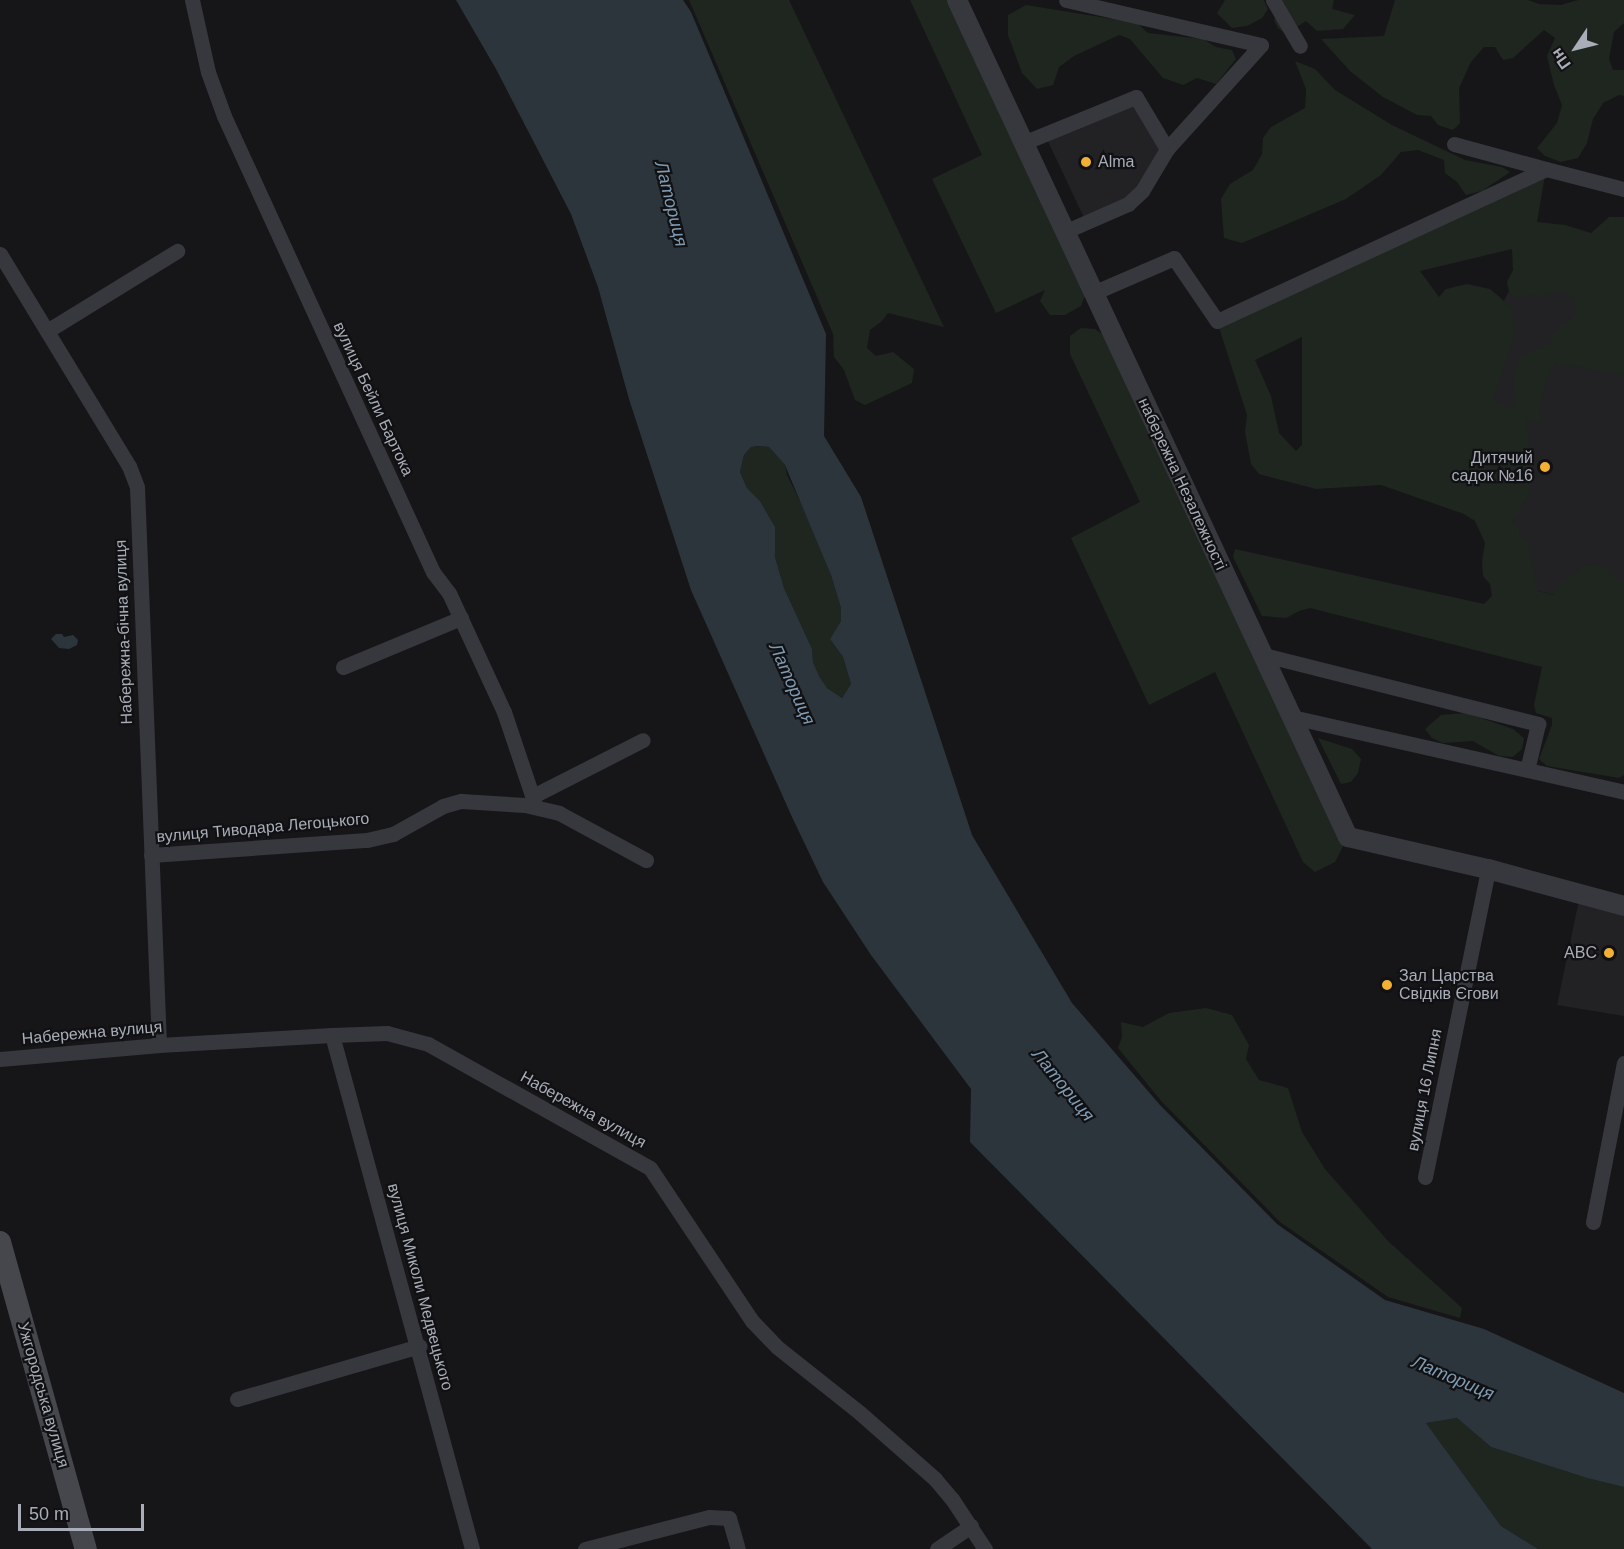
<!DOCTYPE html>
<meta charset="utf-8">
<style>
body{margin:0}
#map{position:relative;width:1624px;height:1549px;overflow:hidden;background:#161618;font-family:Arial,sans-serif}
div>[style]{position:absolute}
.built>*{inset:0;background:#222225}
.green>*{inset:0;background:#1e261f}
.water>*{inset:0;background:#2c353c}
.minor>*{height:15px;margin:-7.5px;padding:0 7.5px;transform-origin:7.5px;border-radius:7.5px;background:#37383d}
.tertiary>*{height:20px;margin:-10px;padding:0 10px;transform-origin:10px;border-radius:10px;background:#37383d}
.secondary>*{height:22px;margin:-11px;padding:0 11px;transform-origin:11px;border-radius:11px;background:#45474d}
.dots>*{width:16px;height:16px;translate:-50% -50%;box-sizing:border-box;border:3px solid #111113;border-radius:50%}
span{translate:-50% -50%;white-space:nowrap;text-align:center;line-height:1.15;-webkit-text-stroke:4.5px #111113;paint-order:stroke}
.poi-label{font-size:16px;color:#a8adb8}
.left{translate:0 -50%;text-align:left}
.right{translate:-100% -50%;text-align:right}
.street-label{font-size:16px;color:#a8adb8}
.water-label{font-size:18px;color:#7f9bb3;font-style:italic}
.north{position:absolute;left:1546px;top:18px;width:60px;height:60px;-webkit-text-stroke:4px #111113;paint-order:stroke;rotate:235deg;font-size:16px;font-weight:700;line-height:24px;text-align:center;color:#a8adb8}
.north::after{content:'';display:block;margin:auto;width:21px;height:27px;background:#a8adb8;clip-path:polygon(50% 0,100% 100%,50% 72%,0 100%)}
.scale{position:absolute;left:18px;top:1504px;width:126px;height:27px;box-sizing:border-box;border:3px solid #a8adb8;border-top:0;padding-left:8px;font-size:18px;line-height:21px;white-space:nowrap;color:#a8adb8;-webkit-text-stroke:4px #111113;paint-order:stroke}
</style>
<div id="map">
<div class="built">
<div style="clip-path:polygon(1136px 97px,1167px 149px,1142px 191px,1086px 222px,1045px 135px)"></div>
<div style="clip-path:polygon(1532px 244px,1624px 268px,1624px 611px,1538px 591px,1442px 427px)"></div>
<div style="clip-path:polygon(1579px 900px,1624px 913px,1624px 1016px,1557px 1005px)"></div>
</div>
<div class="green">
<div style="clip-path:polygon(689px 0,789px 0,944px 327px,888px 313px,882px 321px,870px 330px,867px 348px,876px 356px,893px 352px,914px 369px,912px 383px,865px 405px,855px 400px,844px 370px,834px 357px,833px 334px)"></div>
<div style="clip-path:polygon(910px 0,958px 0,1089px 286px,1081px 306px,1065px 315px,1050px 315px,1040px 301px,1045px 290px,996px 313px,932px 179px,982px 155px)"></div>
<div style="clip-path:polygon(1225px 0,1264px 0,1268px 9px,1262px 18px,1247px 26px,1232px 28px,1217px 13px)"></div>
<div style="clip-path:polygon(1282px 0,1334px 0,1332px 9px,1355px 15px,1343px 29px,1317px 31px,1306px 21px,1286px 34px,1278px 28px,1274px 20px)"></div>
<div style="clip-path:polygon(1395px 0,1528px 0,1539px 4px,1561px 5px,1578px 0,1624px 0,1624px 23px,1614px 32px,1609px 59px,1613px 70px,1624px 70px,1624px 96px,1619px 95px,1603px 103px,1593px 119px,1587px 143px,1578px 158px,1561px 162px,1545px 156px,1537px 148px,1557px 123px,1562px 105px,1554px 85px,1547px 56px,1555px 38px,1544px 30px,1513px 58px,1503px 60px,1495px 47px,1484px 47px,1471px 62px,1459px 88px,1460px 123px,1453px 130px,1438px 125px,1431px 116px,1417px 115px,1383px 97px,1350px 71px,1321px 39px,1384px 36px)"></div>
<div style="clip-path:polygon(1026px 5px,1137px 23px,1148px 33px,1203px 39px,1216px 47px,1232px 50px,1236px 59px,1216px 84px,1197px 78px,1183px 85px,1163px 78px,1130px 39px,1119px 35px,1074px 56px,1059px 67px,1053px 85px,1037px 89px,1022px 73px,1008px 35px,1008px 15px)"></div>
<div style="clip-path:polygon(1295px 61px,1315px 69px,1335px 90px,1392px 125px,1465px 160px,1502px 167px,1510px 172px,1482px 191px,1466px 195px,1457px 182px,1445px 173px,1444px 160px,1418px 150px,1401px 152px,1381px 175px,1346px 199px,1242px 243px,1224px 238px,1221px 199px,1230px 184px,1253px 170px,1262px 154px,1263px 138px,1271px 127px,1305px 108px,1306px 89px)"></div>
<div style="clip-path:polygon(evenodd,1546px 169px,1537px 222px,1565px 225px,1591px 233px,1609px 217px,1624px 217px,1624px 375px,1556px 363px,1547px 377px,1539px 411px,1541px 420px,1536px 423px,1526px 419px,1533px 473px,1529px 494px,1512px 521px,1528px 547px,1538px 591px,1554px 595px,1558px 585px,1583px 567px,1596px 565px,1607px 569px,1612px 576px,1624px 582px,1624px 775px,1619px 778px,1547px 766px,1539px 759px,1552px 725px,1552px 718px,1536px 713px,1534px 705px,1542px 667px,1310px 608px,1299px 611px,1286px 618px,1262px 616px,1233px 557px,1235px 549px,1484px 604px,1492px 596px,1490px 584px,1483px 576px,1482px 561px,1485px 543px,1475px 521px,1464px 514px,1381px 485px,1316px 489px,1259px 474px,1251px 464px,1245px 432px,1247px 415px,1217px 321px,1546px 169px,1512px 249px,1513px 270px,1507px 282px,1509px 292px,1519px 300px,1528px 294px,1540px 297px,1558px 292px,1573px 298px,1577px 311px,1571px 320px,1558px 329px,1548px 346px,1521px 356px,1514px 374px,1516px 407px,1503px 407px,1493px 398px,1515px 335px,1511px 307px,1490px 289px,1467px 284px,1446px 289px,1439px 297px,1420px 271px,1512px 249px,1546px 169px,1302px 337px,1302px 445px,1296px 451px,1279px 433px,1271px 396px,1255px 360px,1302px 337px)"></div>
<div style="clip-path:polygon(1081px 328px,1095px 329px,1117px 345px,1348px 837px,1335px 862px,1315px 872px,1303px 862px,1215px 672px,1149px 705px,1071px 538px,1140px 502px,1070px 354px,1070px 336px)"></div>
<div style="clip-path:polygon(758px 446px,769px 447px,785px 465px,787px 475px,813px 527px,831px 575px,841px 608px,841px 621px,830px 639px,843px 657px,851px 684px,842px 698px,827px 688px,819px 676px,813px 662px,812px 649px,784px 588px,775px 557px,775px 527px,760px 501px,747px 488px,740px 472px,744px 455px,751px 447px)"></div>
<div style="clip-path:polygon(1466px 713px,1513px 729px,1524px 738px,1522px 749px,1513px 757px,1499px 756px,1473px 741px,1443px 743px,1432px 738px,1425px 729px,1441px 715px)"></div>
<div style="clip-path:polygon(1318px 738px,1352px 749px,1361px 759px,1358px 773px,1351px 782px,1341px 784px)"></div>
<div style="clip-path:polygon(1206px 1008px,1232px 1015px,1249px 1045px,1246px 1059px,1259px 1080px,1288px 1088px,1302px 1132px,1325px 1169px,1388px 1241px,1462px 1308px,1460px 1318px,1388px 1297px,1280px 1222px,1162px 1102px,1118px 1048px,1122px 1037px,1121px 1022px,1143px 1027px,1169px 1013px)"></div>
<div style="clip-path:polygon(1457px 1418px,1491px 1447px,1587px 1478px,1624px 1487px,1624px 1549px,1538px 1549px,1501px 1526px,1426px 1423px)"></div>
</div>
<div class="water">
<div style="clip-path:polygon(evenodd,456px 0,683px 0,691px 12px,826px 334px,824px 436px,861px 497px,972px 835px,1072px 1003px,1160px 1105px,1277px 1224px,1385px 1300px,1484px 1329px,1624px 1393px,1624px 1487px,1587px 1478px,1491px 1447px,1457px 1418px,1426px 1423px,1501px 1526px,1538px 1549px,1372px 1549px,970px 1142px,971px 1089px,871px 955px,823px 882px,792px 817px,691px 590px,629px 399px,598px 287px,571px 214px,496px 69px,456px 0,758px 446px,769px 447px,785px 465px,831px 575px,841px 608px,841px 621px,830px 639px,843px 657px,851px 684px,842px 698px,827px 688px,819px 676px,813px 662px,812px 649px,784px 588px,775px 557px,775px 527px,760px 501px,747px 488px,740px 472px,744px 455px,751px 447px,758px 446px)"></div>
<div style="clip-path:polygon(56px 634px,62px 634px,64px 637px,73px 635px,78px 640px,77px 645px,69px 649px,59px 648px,51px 639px)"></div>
</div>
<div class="minor">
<div style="left:192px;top:0;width:74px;rotate:77.5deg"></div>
<div style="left:208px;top:72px;width:47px;rotate:70deg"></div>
<div style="left:224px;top:116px;width:502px;rotate:65.38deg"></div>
<div style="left:433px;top:572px;width:26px;rotate:53deg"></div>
<div style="left:449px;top:593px;width:131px;rotate:65.2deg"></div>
<div style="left:504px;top:712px;width:100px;rotate:71.4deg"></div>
<div style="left:1273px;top:0;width:53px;rotate:59.6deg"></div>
<div style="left:1023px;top:143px;width:122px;rotate:-22.2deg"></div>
<div style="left:1136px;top:97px;width:61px;rotate:59.2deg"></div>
<div style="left:1454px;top:144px;width:95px;rotate:15.2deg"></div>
<div style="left:1064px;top:232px;width:70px;rotate:-23.6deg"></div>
<div style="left:1128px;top:204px;width:19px;rotate:-43deg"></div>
<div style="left:1142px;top:191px;width:49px;rotate:-59.2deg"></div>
<div style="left:1167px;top:149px;width:140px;rotate:-47.9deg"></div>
<div style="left:1261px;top:45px;width:200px;rotate:-167deg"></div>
<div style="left:0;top:254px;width:248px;rotate:58.7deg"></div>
<div style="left:129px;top:466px;width:22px;rotate:69deg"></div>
<div style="left:137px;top:487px;width:558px;rotate:87.74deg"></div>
<div style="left:1093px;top:293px;width:88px;rotate:-23.4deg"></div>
<div style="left:1174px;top:258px;width:76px;rotate:55.7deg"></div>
<div style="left:1217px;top:321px;width:362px;rotate:-24.8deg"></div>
<div style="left:1546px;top:169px;width:81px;rotate:14.4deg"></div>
<div style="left:47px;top:331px;width:153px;rotate:-31.6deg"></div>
<div style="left:1264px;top:655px;width:283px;rotate:14.1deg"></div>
<div style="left:1538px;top:724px;width:47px;rotate:103.4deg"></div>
<div style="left:343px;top:667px;width:128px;rotate:-22.6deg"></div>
<div style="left:1292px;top:717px;width:340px;rotate:12.7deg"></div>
<div style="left:533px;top:796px;width:123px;rotate:-27deg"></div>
<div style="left:151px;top:855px;width:217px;rotate:-4deg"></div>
<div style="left:367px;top:840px;width:27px;rotate:-13deg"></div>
<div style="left:393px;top:834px;width:57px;rotate:-29.2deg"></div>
<div style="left:443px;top:806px;width:19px;rotate:-16deg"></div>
<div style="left:461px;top:801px;width:64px;rotate:3.6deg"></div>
<div style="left:525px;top:805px;width:35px;rotate:13deg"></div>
<div style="left:559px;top:813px;width:99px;rotate:28.4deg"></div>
<div style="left:332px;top:1035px;width:533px;rotate:74.76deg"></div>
<div style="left:0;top:1059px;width:160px;rotate:-5deg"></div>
<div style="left:159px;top:1045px;width:173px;rotate:-3.3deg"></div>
<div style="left:332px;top:1035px;width:55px;rotate:-2.1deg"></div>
<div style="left:387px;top:1033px;width:42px;rotate:15deg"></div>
<div style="left:428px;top:1044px;width:254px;rotate:29.2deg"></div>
<div style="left:650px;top:1168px;width:184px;rotate:56.3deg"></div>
<div style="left:752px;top:1321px;width:36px;rotate:46deg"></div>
<div style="left:777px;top:1347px;width:106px;rotate:38.5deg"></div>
<div style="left:860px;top:1413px;width:100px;rotate:41.3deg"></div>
<div style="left:935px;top:1479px;width:26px;rotate:50deg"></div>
<div style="left:952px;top:1499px;width:60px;rotate:56.6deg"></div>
<div style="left:1425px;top:1177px;width:314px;rotate:-78.4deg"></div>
<div style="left:1593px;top:1222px;width:162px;rotate:-79deg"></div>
<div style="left:237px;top:1399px;width:190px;rotate:-16.2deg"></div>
<div style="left:585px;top:1549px;width:128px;rotate:-14.5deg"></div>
<div style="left:709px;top:1517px;width:20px;rotate:3deg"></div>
<div style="left:729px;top:1518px;width:32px;rotate:74deg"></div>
<div style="left:937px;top:1549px;width:41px;rotate:-34.1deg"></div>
</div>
<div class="tertiary">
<div style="left:957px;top:0;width:924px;rotate:64.96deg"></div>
<div style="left:1348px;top:837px;width:144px;rotate:12.9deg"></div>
<div style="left:1488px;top:869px;width:141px;rotate:15.2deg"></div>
</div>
<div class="secondary">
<div style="left:0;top:1242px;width:319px;rotate:74.4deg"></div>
</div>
<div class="dots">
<div style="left:1086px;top:162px;background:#f2b134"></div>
<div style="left:1545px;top:467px;background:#f2b134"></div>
<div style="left:1609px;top:953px;background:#f2b134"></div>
<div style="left:1387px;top:985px;background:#f2b134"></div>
</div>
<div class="poi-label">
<span class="left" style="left:1098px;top:162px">Alma</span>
<span class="right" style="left:1533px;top:467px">Дитячий<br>садок №16</span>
<span class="right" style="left:1597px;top:953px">ABC</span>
<span class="left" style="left:1399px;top:985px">Зал Царства<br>Свідків Єгови</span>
</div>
<div class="street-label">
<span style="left:373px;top:399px;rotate:65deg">вулиця Бейли Бартока</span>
<span style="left:1182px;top:484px;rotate:65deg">набережна Незалежності</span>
<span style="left:124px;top:632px;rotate:-92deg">Набережна-бічна вулиця</span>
<span style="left:263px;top:828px;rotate:-5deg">вулиця Тиводара Легоцького</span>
<span style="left:92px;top:1033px;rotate:-5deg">Набережна вулиця</span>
<span style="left:1425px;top:1090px;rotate:-79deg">вулиця 16 Липня</span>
<span style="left:583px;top:1110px;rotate:29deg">Набережна вулиця</span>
<span style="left:420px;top:1287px;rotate:75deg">вулиця Миколи Медвецького</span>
<span style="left:43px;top:1395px;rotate:74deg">Ужгородська вулиця</span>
</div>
<div class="water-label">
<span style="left:671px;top:204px;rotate:76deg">Латориця</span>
<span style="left:792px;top:684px;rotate:66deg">Латориця</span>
<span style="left:1063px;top:1085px;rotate:51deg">Латориця</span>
<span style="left:1453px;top:1378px;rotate:23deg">Латориця</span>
</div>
<div class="north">Пн</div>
<div class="scale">50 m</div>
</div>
